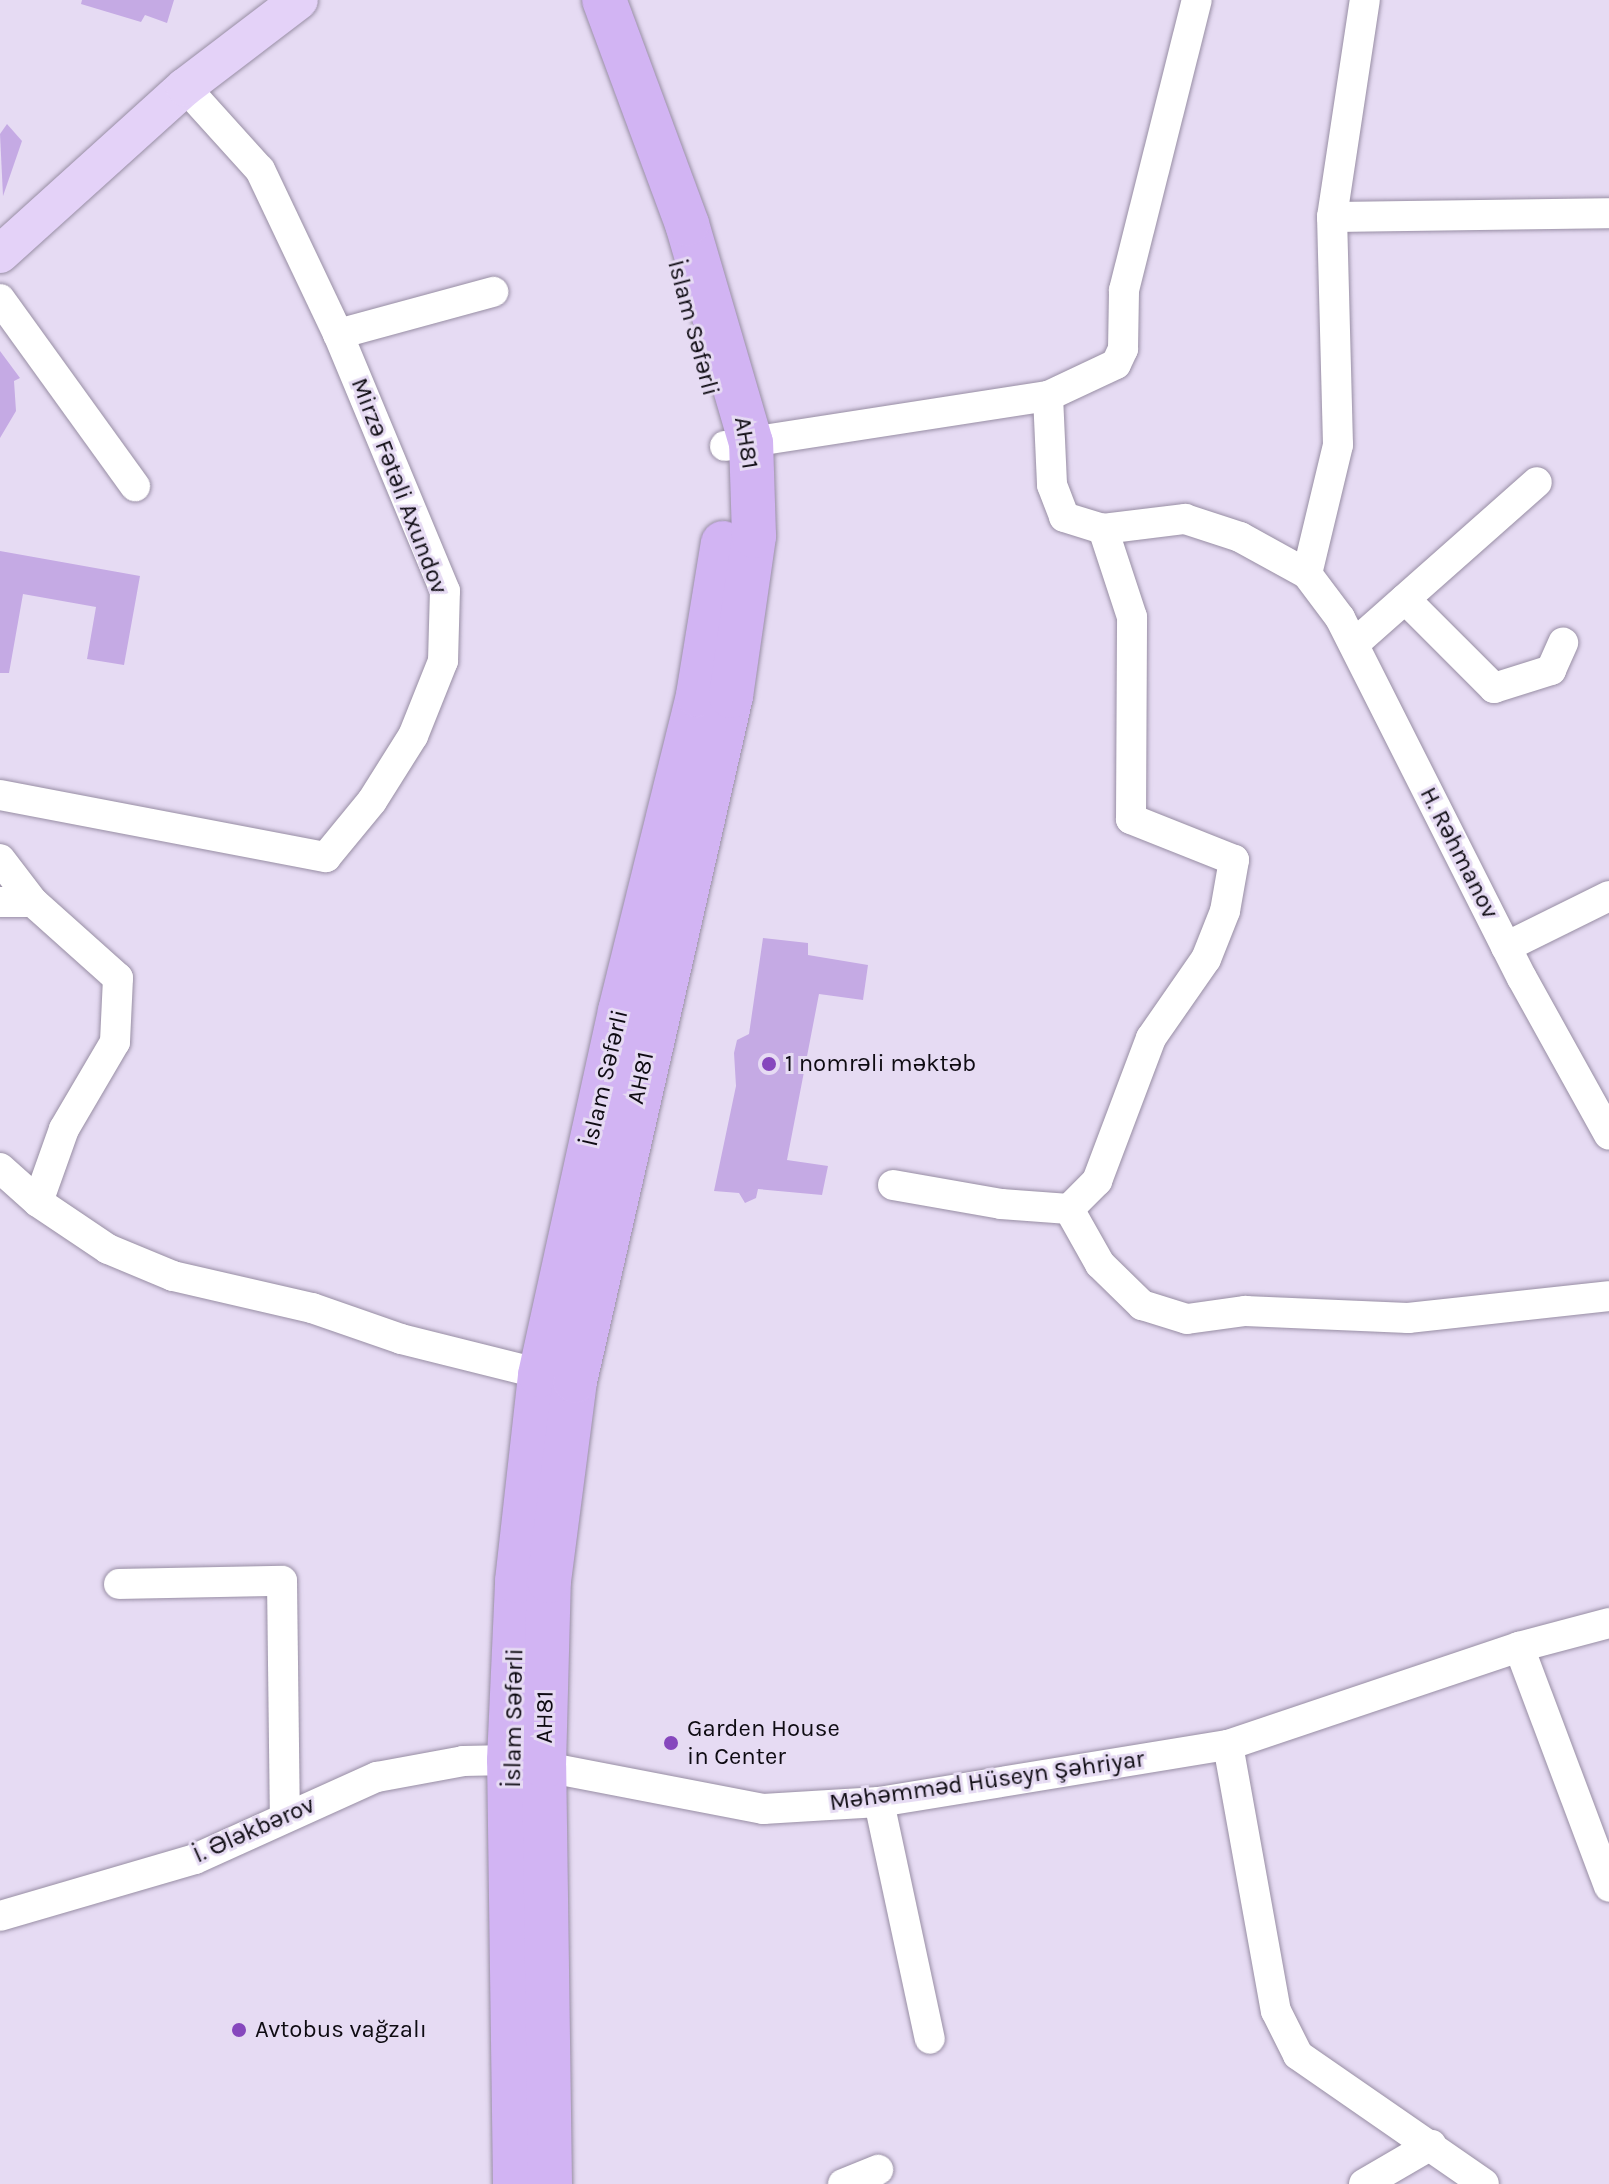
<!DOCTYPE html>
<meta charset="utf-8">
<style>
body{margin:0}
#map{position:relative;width:1609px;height:2184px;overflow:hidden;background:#e6dbf3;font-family:Karla,sans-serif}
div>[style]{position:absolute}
.building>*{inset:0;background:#c5aae4}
.roads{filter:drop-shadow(0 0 2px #988ea4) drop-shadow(0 0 2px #988ea4)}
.minor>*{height:30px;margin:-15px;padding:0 15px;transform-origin:15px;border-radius:15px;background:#fff}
.major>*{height:38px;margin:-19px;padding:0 19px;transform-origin:19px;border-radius:19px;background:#e4d2f8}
.highway>*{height:44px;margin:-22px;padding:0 22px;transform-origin:22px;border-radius:22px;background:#d2b4f3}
.dots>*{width:22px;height:22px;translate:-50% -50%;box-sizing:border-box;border:4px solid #e6dbf3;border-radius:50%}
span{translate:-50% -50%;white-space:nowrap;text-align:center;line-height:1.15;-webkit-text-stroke:6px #e6dbf3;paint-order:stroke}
.street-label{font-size:24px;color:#0e0b12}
.poi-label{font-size:24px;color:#0e0b12}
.left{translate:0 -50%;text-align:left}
</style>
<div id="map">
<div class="building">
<div style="clip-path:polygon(82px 0,174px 0,167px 23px,145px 15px,141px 22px,81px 4px)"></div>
<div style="clip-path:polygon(7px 124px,22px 141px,3px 196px,0 134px)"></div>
<div style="clip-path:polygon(0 351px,20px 378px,14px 381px,16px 411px,0 438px)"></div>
<div style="clip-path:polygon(0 551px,140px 576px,124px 665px,87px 659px,96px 607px,23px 594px,9px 673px,0 673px)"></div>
<div style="clip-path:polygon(763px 938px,808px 943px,808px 955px,868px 965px,863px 1000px,819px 994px,787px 1160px,828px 1166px,822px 1195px,758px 1189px,756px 1198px,745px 1203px,739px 1193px,714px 1191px,736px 1086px,734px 1053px,737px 1040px,749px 1034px)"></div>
</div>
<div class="roads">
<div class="minor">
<div style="left:1332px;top:217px;width:277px;rotate:-0.8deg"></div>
<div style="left:0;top:299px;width:231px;rotate:54.2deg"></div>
<div style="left:338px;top:334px;width:161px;rotate:-15.2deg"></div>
<div style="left:1048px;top:396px;width:89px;rotate:87.4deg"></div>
<div style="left:1052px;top:485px;width:34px;rotate:69deg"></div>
<div style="left:1064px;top:517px;width:41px;rotate:17.1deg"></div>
<div style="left:1103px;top:529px;width:83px;rotate:-7deg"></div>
<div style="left:1185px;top:519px;width:58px;rotate:18.1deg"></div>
<div style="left:1240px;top:537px;width:77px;rotate:28.9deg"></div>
<div style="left:1307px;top:574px;width:55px;rotate:53.1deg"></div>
<div style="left:1340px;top:618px;width:403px;rotate:63.2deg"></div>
<div style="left:1522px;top:978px;width:179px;rotate:61deg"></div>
<div style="left:725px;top:446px;width:327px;rotate:-8.8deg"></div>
<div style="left:1048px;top:396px;width:75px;rotate:-25.2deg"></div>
<div style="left:1116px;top:364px;width:17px;rotate:-65deg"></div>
<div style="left:1123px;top:349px;width:59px;rotate:-89deg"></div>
<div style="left:1124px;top:290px;width:299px;rotate:-75.9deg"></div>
<div style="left:1307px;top:574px;width:133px;rotate:-76.5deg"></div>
<div style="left:1338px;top:445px;width:228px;rotate:-91.5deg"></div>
<div style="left:1332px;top:217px;width:219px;rotate:-81.4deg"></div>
<div style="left:1405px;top:599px;width:126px;rotate:45deg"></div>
<div style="left:1494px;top:688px;width:60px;rotate:-17.5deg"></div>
<div style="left:1551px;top:670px;width:30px;rotate:-66deg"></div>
<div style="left:1354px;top:644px;width:244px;rotate:-41.5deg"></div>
<div style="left:0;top:795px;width:332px;rotate:10.8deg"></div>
<div style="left:326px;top:857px;width:72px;rotate:-50.6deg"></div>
<div style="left:372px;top:801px;width:77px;rotate:-57.8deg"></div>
<div style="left:413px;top:736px;width:81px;rotate:-68.2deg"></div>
<div style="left:443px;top:661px;width:70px;rotate:-88.4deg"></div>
<div style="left:445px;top:591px;width:278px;rotate:-112.6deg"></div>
<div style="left:338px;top:334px;width:182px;rotate:-115.4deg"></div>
<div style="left:260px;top:170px;width:112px;rotate:-132.1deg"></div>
<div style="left:0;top:859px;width:54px;rotate:52.5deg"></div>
<div style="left:33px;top:902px;width:114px;rotate:41.8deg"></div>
<div style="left:118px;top:978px;width:64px;rotate:92.7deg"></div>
<div style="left:115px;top:1042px;width:101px;rotate:120.4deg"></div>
<div style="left:64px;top:1129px;width:77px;rotate:109.6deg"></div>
<div style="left:0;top:902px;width:33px"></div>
<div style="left:1506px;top:947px;width:115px;rotate:-26.3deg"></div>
<div style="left:0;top:1168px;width:51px;rotate:41.8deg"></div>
<div style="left:38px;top:1202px;width:84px;rotate:33.9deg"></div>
<div style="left:108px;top:1249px;width:70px;rotate:22.6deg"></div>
<div style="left:173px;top:1276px;width:143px;rotate:13deg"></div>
<div style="left:312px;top:1308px;width:94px;rotate:19.2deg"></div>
<div style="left:401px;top:1339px;width:161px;rotate:14deg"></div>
<div style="left:893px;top:1185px;width:110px;rotate:10deg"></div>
<div style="left:1001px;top:1204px;width:68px;rotate:4.2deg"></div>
<div style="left:1069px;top:1209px;width:40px;rotate:-45deg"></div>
<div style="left:1097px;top:1181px;width:153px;rotate:-69.3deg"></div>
<div style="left:1151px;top:1038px;width:96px;rotate:-55.2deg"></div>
<div style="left:1206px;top:959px;width:52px;rotate:-68.4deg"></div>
<div style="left:1225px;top:911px;width:52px;rotate:-80deg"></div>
<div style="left:1234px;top:860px;width:111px;rotate:-158.3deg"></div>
<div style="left:1131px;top:819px;width:202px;rotate:-89.7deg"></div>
<div style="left:1132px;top:617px;width:93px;rotate:-108.2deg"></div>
<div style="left:1069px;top:1209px;width:63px;rotate:60.6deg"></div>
<div style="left:1100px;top:1264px;width:59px;rotate:44.3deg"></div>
<div style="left:1142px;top:1305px;width:47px;rotate:17.3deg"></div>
<div style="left:1187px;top:1319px;width:59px;rotate:-7.9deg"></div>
<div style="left:1245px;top:1311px;width:163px;rotate:2.5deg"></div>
<div style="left:1408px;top:1318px;width:202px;rotate:-6.2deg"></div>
<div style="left:119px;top:1584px;width:163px;rotate:-1.1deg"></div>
<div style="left:282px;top:1581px;width:233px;rotate:89.3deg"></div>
<div style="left:1519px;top:1647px;width:256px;rotate:69.4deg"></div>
<div style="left:1228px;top:1745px;width:270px;rotate:79.8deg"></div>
<div style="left:1276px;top:2011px;width:49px;rotate:63.4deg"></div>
<div style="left:1298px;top:2055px;width:226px;rotate:34.7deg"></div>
<div style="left:879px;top:1802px;width:242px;rotate:77.9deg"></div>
<div style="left:0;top:1916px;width:203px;rotate:-16.3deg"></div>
<div style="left:195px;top:1859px;width:200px;rotate:-24.3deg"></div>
<div style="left:377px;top:1777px;width:87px;rotate:-10.5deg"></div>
<div style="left:463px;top:1761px;width:46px;rotate:-1.2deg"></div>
<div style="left:509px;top:1760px;width:259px;rotate:10.9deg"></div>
<div style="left:763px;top:1809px;width:116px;rotate:-3.5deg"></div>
<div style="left:879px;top:1802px;width:354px;rotate:-9.3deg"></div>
<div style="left:1228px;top:1745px;width:307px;rotate:-18.6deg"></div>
<div style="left:1519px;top:1647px;width:93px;rotate:-14.9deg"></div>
<div style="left:843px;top:2184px;width:38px;rotate:-22deg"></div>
<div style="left:1364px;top:2184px;width:78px;rotate:-30.2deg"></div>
</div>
<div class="major">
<div style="left:0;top:254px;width:249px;rotate:-42.1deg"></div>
<div style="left:185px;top:87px;width:143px;rotate:-37.3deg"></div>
</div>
<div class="highway">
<div style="left:515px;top:2184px;width:424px;rotate:-90.8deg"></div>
<div style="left:509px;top:1760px;width:179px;rotate:-87.4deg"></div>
<div style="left:517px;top:1581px;width:207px;rotate:-83.6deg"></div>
<div style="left:540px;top:1375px;width:373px;rotate:-77.6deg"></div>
<div style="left:620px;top:1011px;width:325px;rotate:-76.1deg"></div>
<div style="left:698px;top:695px;width:154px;rotate:-80.7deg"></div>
<div style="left:550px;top:2184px;width:418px;rotate:-90.8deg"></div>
<div style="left:544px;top:1766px;width:185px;rotate:-88.5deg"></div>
<div style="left:549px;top:1581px;width:202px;rotate:-82.6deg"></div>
<div style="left:575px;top:1381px;width:703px;rotate:-77.17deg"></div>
<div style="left:731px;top:696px;width:162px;rotate:-81.8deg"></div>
<div style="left:754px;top:536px;width:93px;rotate:-91.8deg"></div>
<div style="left:751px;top:443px;width:228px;rotate:-106.3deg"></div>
<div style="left:687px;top:224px;width:239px;rotate:-110.3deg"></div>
</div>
</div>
<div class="dots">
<div style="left:769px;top:1064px;background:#8647bd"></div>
<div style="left:671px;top:1743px;background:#8647bd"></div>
<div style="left:239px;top:2030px;background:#8647bd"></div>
</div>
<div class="street-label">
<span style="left:693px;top:328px;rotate:75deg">İslam Səfərli</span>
<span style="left:746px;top:443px;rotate:81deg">AH81</span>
<span style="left:399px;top:486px;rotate:69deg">Mirzə Fətəli Axundov</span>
<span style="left:1459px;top:853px;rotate:63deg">H. Rəhmanov</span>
<span style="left:605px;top:1078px;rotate:-77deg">İslam Səfərli</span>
<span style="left:641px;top:1078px;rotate:-78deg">AH81</span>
<span style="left:545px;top:1717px;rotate:-89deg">AH81</span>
<span style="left:514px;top:1718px;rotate:-89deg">İslam Səfərli</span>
<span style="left:987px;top:1781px;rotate:-8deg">Məhəmməd Hüseyn Şəhriyar</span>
<span style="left:254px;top:1830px;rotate:-24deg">İ. Ələkbərov</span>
</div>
<div class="poi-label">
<span class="left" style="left:785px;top:1064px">1 nomrəli məktəb</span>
<span class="left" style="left:687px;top:1743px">Garden House<br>in Center</span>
<span class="left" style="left:255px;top:2030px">Avtobus vağzalı</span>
</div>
</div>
